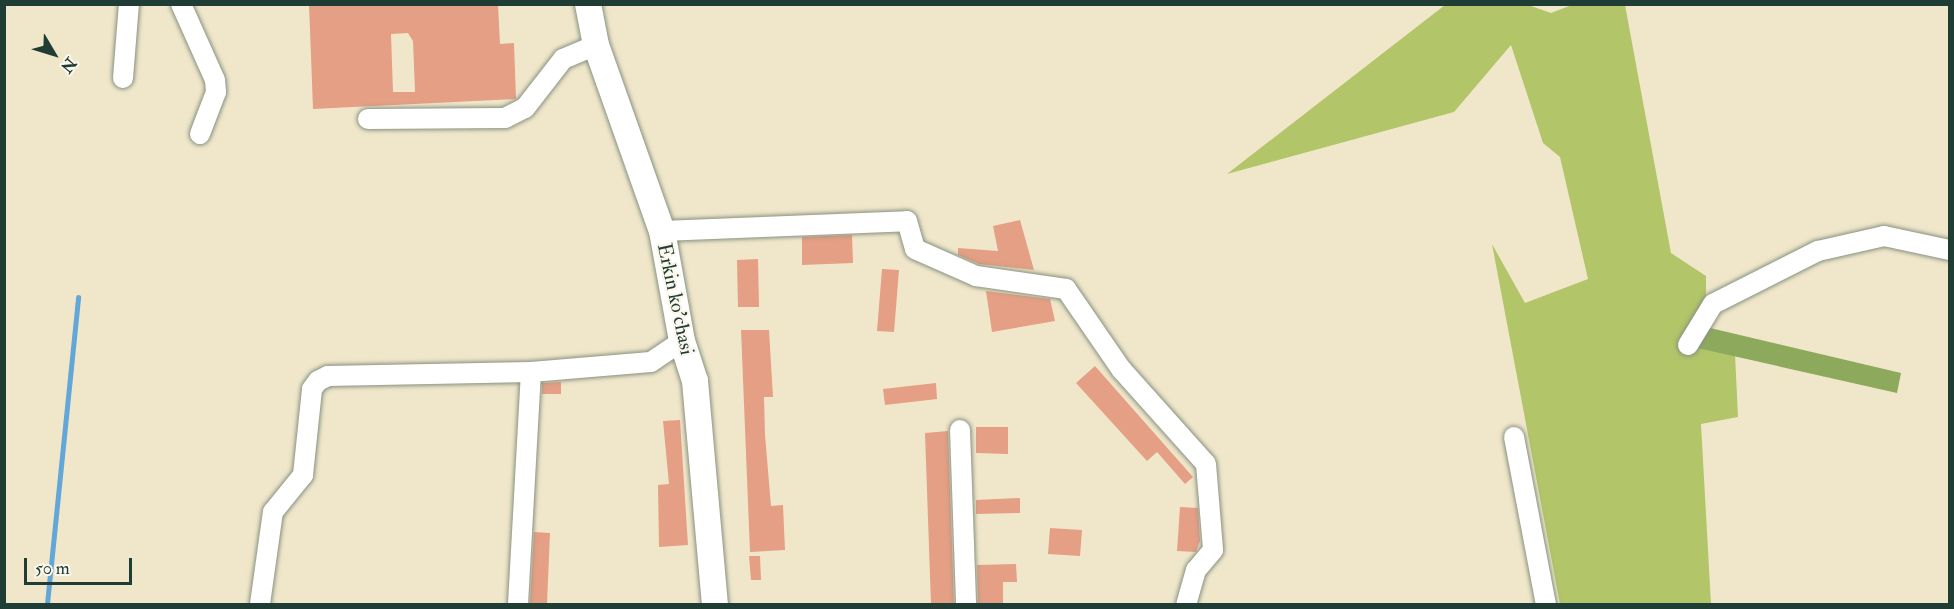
<!DOCTYPE html>
<style>
body{margin:0}
#map{position:relative;width:1954px;height:609px;overflow:hidden;background:#f0e7cb;font-family:"IM FELL Double Pica",serif}
div>[style]{position:absolute}
.green>*{inset:0;background:#b2c568}
.forest>*{inset:0;background:#8daa5c}
.stream>*{height:4.5px;margin:-2.25px;padding:0 2.25px;transform-origin:2.25px;border-radius:2.25px;background:#62a7d8}
.building>*{inset:0;background:#e49f84}
.roads{filter:drop-shadow(0 0 2px #889280) drop-shadow(0 0 2px #889280)}
.minor>*{height:20px;margin:-10px;padding:0 10px;transform-origin:10px;border-radius:10px;background:#fff}
.major>*{height:26px;margin:-13px;padding:0 13px;transform-origin:13px;border-radius:13px;background:#fff}
span{translate:-50% -50%;white-space:nowrap;text-align:center;line-height:1.15;-webkit-text-stroke:4.5px #fbf7ec;paint-order:stroke}
.street-label{font-size:20px;color:#1f3d34}
.frame{position:absolute;inset:0;border:6px solid #1f3d34;pointer-events:none}
.north{position:absolute;left:24px;top:24px;width:60px;height:60px;-webkit-text-stroke:4px #fbf7ec;paint-order:stroke;rotate:128deg;font-size:16px;font-weight:700;line-height:24px;text-align:center;color:#1f3d34}
.north::after{content:'';display:block;margin:auto;width:21px;height:27px;background:#1f3d34;clip-path:polygon(50% 0,100% 100%,50% 72%,0 100%)}
.scale{position:absolute;left:24px;top:558px;width:108px;height:27px;box-sizing:border-box;border:3px solid #1f3d34;border-top:0;padding-left:8px;font-size:18px;line-height:21px;white-space:nowrap;color:#1f3d34;-webkit-text-stroke:4px #fbf7ec;paint-order:stroke}
</style>
<div id="map">
<div class="green">
<div style="clip-path:polygon(1445px 5px,1528px 5px,1551px 13px,1572px 5px,1625px 5px,1671px 253px,1706px 276px,1706px 327px,1693px 347px,1735px 354px,1738px 417px,1701px 424px,1711px 604px,1560px 604px,1492px 244px,1525px 303px,1588px 279px,1560px 157px,1543px 143px,1511px 45px,1454px 112px,1227px 174px)"></div>
</div>
<div class="forest">
<div style="clip-path:polygon(1706px 327px,1901px 373px,1897px 393px,1693px 347px)"></div>
</div>
<div class="stream">
<div style="left:47px;top:604px;width:308px;rotate:-84.2deg"></div>
</div>
<div class="building">
<div style="clip-path:polygon(evenodd,309px 4px,498px 4px,500px 44px,514px 43px,516px 99px,313px 109px,309px 4px,408px 33px,413px 41px,415px 92px,393px 92px,391px 34px,408px 33px)"></div>
<div style="clip-path:polygon(1020px 220px,1034px 270px,979px 264px,958px 255px,958px 248px,998px 251px,993px 226px)"></div>
<div style="clip-path:polygon(852px 235px,853px 263px,802px 265px,802px 237px)"></div>
<div style="clip-path:polygon(758px 259px,759px 307px,738px 307px,737px 260px)"></div>
<div style="clip-path:polygon(882px 269px,899px 270px,894px 332px,877px 331px)"></div>
<div style="clip-path:polygon(986px 291px,1050px 299px,1055px 321px,992px 332px)"></div>
<div style="clip-path:polygon(741px 330px,769px 330px,773px 397px,764px 397px,765px 435px,771px 506px,783px 505px,785px 550px,750px 552px)"></div>
<div style="clip-path:polygon(1095px 366px,1193px 477px,1185px 484px,1157px 452px,1147px 461px,1076px 383px)"></div>
<div style="clip-path:polygon(561px 382px,561px 394px,542px 394px,542px 383px)"></div>
<div style="clip-path:polygon(936px 383px,937px 399px,885px 405px,883px 389px)"></div>
<div style="clip-path:polygon(680px 420px,688px 545px,659px 547px,658px 485px,669px 484px,663px 421px)"></div>
<div style="clip-path:polygon(976px 427px,1008px 427px,1008px 454px,976px 453px)"></div>
<div style="clip-path:polygon(948px 431px,954px 604px,931px 604px,925px 433px)"></div>
<div style="clip-path:polygon(1020px 498px,1020px 513px,976px 514px,976px 500px)"></div>
<div style="clip-path:polygon(1180px 507px,1198px 508px,1200px 541px,1196px 552px,1177px 551px)"></div>
<div style="clip-path:polygon(1050px 528px,1082px 530px,1080px 556px,1048px 554px)"></div>
<div style="clip-path:polygon(534px 532px,550px 533px,547px 604px,530px 604px)"></div>
<div style="clip-path:polygon(749px 556px,760px 556px,761px 580px,751px 580px)"></div>
<div style="clip-path:polygon(1016px 564px,1017px 582px,1003px 582px,1003px 604px,978px 604px,977px 565px)"></div>
</div>
<div class="roads">
<div class="minor">
<div style="left:181px;top:4px;width:83px;rotate:65.9deg"></div>
<div style="left:215px;top:80px;width:12px;rotate:85deg"></div>
<div style="left:216px;top:92px;width:45px;rotate:110.9deg"></div>
<div style="left:123px;top:78px;width:74px;rotate:-85.4deg"></div>
<div style="left:368px;top:119px;width:137px;rotate:-0.4deg"></div>
<div style="left:505px;top:118px;width:22px;rotate:-27deg"></div>
<div style="left:525px;top:108px;width:62px;rotate:-52.2deg"></div>
<div style="left:563px;top:59px;width:36px;rotate:-23deg"></div>
<div style="left:662px;top:231px;width:245px;rotate:-2.3deg"></div>
<div style="left:907px;top:221px;width:29px;rotate:74deg"></div>
<div style="left:915px;top:249px;width:67px;rotate:23.9deg"></div>
<div style="left:976px;top:276px;width:91px;rotate:8.2deg"></div>
<div style="left:1066px;top:289px;width:97px;rotate:55.5deg"></div>
<div style="left:1121px;top:369px;width:127px;rotate:48.2deg"></div>
<div style="left:1206px;top:464px;width:86px;rotate:85.3deg"></div>
<div style="left:1213px;top:550px;width:26px;rotate:130deg"></div>
<div style="left:1196px;top:570px;width:35px;rotate:106deg"></div>
<div style="left:1688px;top:345px;width:48px;rotate:-58.6deg"></div>
<div style="left:1713px;top:304px;width:118px;rotate:-26.8deg"></div>
<div style="left:1818px;top:251px;width:68px;rotate:-12.8deg"></div>
<div style="left:1884px;top:236px;width:67px;rotate:12deg"></div>
<div style="left:960px;top:430px;width:174px;rotate:88deg"></div>
<div style="left:1514px;top:437px;width:170px;rotate:79.2deg"></div>
<div style="left:260px;top:604px;width:93px;rotate:-82deg"></div>
<div style="left:273px;top:512px;width:48px;rotate:-51deg"></div>
<div style="left:303px;top:475px;width:86px;rotate:-84deg"></div>
<div style="left:312px;top:389px;width:10px;rotate:-53deg"></div>
<div style="left:318px;top:381px;width:11px;rotate:-27deg"></div>
<div style="left:328px;top:376px;width:203px;rotate:-1.1deg"></div>
<div style="left:531px;top:372px;width:120px;rotate:-4.8deg"></div>
<div style="left:651px;top:362px;width:37px;rotate:-34deg"></div>
<div style="left:518px;top:604px;width:232px;rotate:-86.8deg"></div>
</div>
<div class="major">
<div style="left:588px;top:4px;width:42px;rotate:79deg"></div>
<div style="left:596px;top:45px;width:197px;rotate:70.5deg"></div>
<div style="left:662px;top:231px;width:112px;rotate:79.7deg"></div>
<div style="left:682px;top:341px;width:42px;rotate:72deg"></div>
<div style="left:695px;top:381px;width:224px;rotate:84.9deg"></div>
</div>
</div>
<div class="street-label">
<span style="left:676px;top:299px;rotate:78deg">Erkin ko'chasi</span>
</div>
<div class="frame"></div>
<div class="north">N</div>
<div class="scale">50 m</div>
</div>
